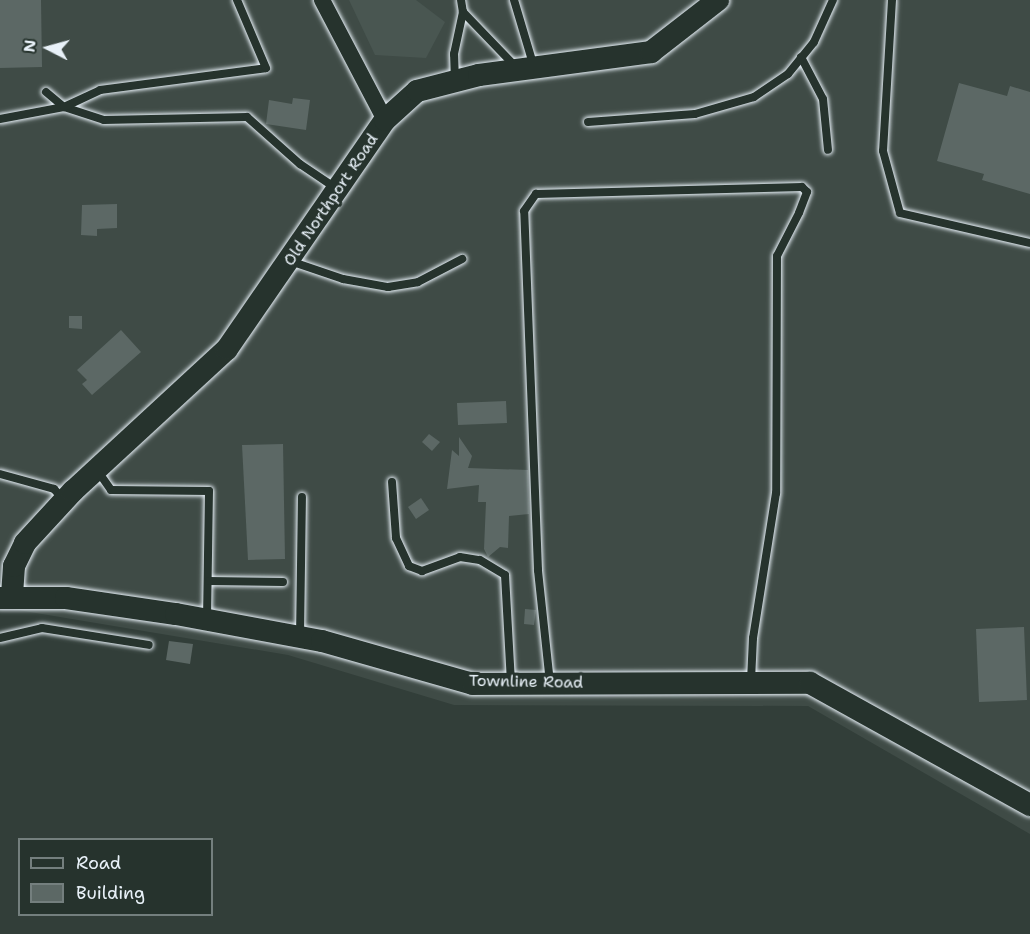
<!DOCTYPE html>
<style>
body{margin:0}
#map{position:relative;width:1030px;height:934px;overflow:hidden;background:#323e39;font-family:"Shantell Sans",sans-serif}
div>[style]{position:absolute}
.built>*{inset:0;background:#3f4b46}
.green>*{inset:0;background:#495651}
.building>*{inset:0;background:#5c6865}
.roads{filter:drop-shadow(0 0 2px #e8f1f8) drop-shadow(0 0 2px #e8f1f8)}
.lane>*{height:8px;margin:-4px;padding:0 4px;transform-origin:4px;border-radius:4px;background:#26332d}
.street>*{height:16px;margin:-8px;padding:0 8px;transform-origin:8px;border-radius:8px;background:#26332d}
.secondary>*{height:22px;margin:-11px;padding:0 11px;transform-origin:11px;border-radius:11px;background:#26332d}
span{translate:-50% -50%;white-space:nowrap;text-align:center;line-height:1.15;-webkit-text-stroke:6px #26332d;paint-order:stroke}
.street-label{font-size:16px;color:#e8f1f8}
.legend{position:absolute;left:18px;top:838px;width:195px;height:78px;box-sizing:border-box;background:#26332d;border:2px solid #747f7e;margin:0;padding:8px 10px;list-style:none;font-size:18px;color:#e8f1f8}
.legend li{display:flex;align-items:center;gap:12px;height:30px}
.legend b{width:30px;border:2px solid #747f7e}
.north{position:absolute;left:18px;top:18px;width:60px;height:60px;-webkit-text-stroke:4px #26332d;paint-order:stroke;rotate:276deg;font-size:16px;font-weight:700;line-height:24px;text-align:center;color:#e8f1f8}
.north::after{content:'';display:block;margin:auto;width:21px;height:27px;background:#e8f1f8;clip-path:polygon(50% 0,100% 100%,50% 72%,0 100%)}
</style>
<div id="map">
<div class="built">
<div style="clip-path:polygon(0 0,1030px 0,1030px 834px,808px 706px,454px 705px,288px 655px,0 607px)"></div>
</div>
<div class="green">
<div style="clip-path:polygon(349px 0,416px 0,445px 22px,426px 58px,375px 55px)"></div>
</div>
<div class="building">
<div style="clip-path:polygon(0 0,41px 0,42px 67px,0 68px)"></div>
<div style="clip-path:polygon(959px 83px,1007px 96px,1010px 86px,1030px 92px,1030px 194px,982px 180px,984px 174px,937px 161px)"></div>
<div style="clip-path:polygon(293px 98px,310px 100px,306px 130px,266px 124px,269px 100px,292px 104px)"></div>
<div style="clip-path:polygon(117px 204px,117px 228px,97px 229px,97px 236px,81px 235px,82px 205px)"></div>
<div style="clip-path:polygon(69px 316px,82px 316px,82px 329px,69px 328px)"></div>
<div style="clip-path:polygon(121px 330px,141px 352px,92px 395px,82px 384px,87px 380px,77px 370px)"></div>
<div style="clip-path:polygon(506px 401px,507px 423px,458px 425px,457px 403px)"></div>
<div style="clip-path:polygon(429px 434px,440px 442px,432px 451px,422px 442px)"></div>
<div style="clip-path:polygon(459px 437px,472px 456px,468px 468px,528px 470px,529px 514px,509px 516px,508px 548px,500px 547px,488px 557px,484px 549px,486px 502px,478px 502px,479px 485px,447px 489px,452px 450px,459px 456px)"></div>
<div style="clip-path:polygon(283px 444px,285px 559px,248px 560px,242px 445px)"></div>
<div style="clip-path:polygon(421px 498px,429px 510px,416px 519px,408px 507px)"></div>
<div style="clip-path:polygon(525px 609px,536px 610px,534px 625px,524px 624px)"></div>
<div style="clip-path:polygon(1024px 627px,1027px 700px,979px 702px,976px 629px)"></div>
<div style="clip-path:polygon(169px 641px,193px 644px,190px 664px,166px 660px)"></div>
</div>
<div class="roads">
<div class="lane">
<div style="left:461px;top:0;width:12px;rotate:81deg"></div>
<div style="left:514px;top:0;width:70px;rotate:73.4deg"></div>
<div style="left:892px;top:0;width:151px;rotate:93.4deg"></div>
<div style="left:883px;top:151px;width:64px;rotate:74.7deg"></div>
<div style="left:900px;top:213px;width:133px;rotate:13deg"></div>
<div style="left:801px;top:57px;width:47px;rotate:62.4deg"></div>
<div style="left:823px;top:99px;width:51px;rotate:84.4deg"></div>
<div style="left:455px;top:81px;width:27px;rotate:-92deg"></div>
<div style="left:454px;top:54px;width:43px;rotate:-77.9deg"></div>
<div style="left:463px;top:12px;width:76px;rotate:46.1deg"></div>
<div style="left:46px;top:92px;width:23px;rotate:40deg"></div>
<div style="left:64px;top:107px;width:42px;rotate:18deg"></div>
<div style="left:104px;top:120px;width:143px;rotate:-1.2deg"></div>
<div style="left:247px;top:117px;width:71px;rotate:41.6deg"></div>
<div style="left:300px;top:164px;width:45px;rotate:34deg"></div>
<div style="left:0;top:119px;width:65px;rotate:-10.6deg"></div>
<div style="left:64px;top:107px;width:40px;rotate:-25deg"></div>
<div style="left:100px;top:90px;width:167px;rotate:-7.5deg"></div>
<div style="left:266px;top:68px;width:74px;rotate:-113.1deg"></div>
<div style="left:588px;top:122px;width:107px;rotate:-4.3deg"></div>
<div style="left:695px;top:114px;width:61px;rotate:-16.1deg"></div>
<div style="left:754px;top:97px;width:41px;rotate:-34.1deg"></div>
<div style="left:788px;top:74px;width:41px;rotate:-50.9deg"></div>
<div style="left:814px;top:42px;width:46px;rotate:-65.7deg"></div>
<div style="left:290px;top:261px;width:56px;rotate:18.8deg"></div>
<div style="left:343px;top:279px;width:46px;rotate:10.1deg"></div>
<div style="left:388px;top:287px;width:30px;rotate:-9deg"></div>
<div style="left:418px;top:282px;width:50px;rotate:-27.6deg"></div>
<div style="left:97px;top:470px;width:24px;rotate:55deg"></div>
<div style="left:111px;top:490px;width:98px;rotate:0.6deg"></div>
<div style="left:209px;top:491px;width:129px;rotate:90.9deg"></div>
<div style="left:0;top:474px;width:56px;rotate:15.5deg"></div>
<div style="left:54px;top:489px;width:15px;rotate:48deg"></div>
<div style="left:392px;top:482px;width:56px;rotate:85.9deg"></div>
<div style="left:396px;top:538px;width:31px;rotate:65deg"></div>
<div style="left:409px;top:566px;width:14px;rotate:21deg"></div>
<div style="left:422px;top:571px;width:40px;rotate:-20.2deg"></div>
<div style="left:460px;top:557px;width:20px;rotate:9deg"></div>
<div style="left:480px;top:560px;width:29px;rotate:31deg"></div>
<div style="left:505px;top:575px;width:108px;rotate:86.8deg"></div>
<div style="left:209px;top:581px;width:74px;rotate:0.8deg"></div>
<div style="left:300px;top:637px;width:140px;rotate:-89.2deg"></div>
<div style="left:0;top:638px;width:43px;rotate:-13.4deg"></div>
<div style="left:42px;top:628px;width:108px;rotate:9deg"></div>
<div style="left:550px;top:683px;width:114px;rotate:-96.1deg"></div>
<div style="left:538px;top:570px;width:359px;rotate:-92.2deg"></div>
<div style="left:524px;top:211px;width:21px;rotate:-55deg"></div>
<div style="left:536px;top:194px;width:266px;rotate:-1.5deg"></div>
<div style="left:802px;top:187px;width:7px;rotate:45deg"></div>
<div style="left:807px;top:192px;width:22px;rotate:111deg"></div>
<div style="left:799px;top:213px;width:48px;rotate:117.1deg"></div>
<div style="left:777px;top:256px;width:237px;rotate:90.2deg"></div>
<div style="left:776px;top:493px;width:147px;rotate:99deg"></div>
<div style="left:753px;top:638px;width:43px;rotate:92.7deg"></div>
</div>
<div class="street">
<div style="left:322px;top:0;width:136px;rotate:62.3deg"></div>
</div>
<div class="secondary">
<div style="left:12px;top:595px;width:29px;rotate:-86deg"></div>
<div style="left:14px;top:566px;width:25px;rotate:-64deg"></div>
<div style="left:25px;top:543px;width:71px;rotate:-47.3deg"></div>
<div style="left:73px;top:491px;width:209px;rotate:-42.7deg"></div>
<div style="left:227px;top:349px;width:278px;rotate:-55.4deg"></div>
<div style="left:385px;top:120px;width:43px;rotate:-42.2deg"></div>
<div style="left:417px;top:91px;width:64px;rotate:-14.5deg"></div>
<div style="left:479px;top:75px;width:174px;rotate:-7.6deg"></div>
<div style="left:651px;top:52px;width:85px;rotate:-37.8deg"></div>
<div style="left:0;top:598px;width:66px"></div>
<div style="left:66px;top:598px;width:111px;rotate:8.3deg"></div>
<div style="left:176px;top:614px;width:148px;rotate:10.5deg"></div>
<div style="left:322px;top:641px;width:157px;rotate:15.9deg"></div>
<div style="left:473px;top:684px;width:337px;rotate:-0.2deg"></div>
<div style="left:810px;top:683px;width:252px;rotate:29deg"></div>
</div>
</div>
<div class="street-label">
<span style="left:331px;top:200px;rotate:-56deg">Old Northport Road</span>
<span style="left:526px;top:682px;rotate:1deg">Townline Road</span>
</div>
<ul class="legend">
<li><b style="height:8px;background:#26332d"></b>Road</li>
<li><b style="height:16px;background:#5c6865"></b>Building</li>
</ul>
<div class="north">N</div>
</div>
